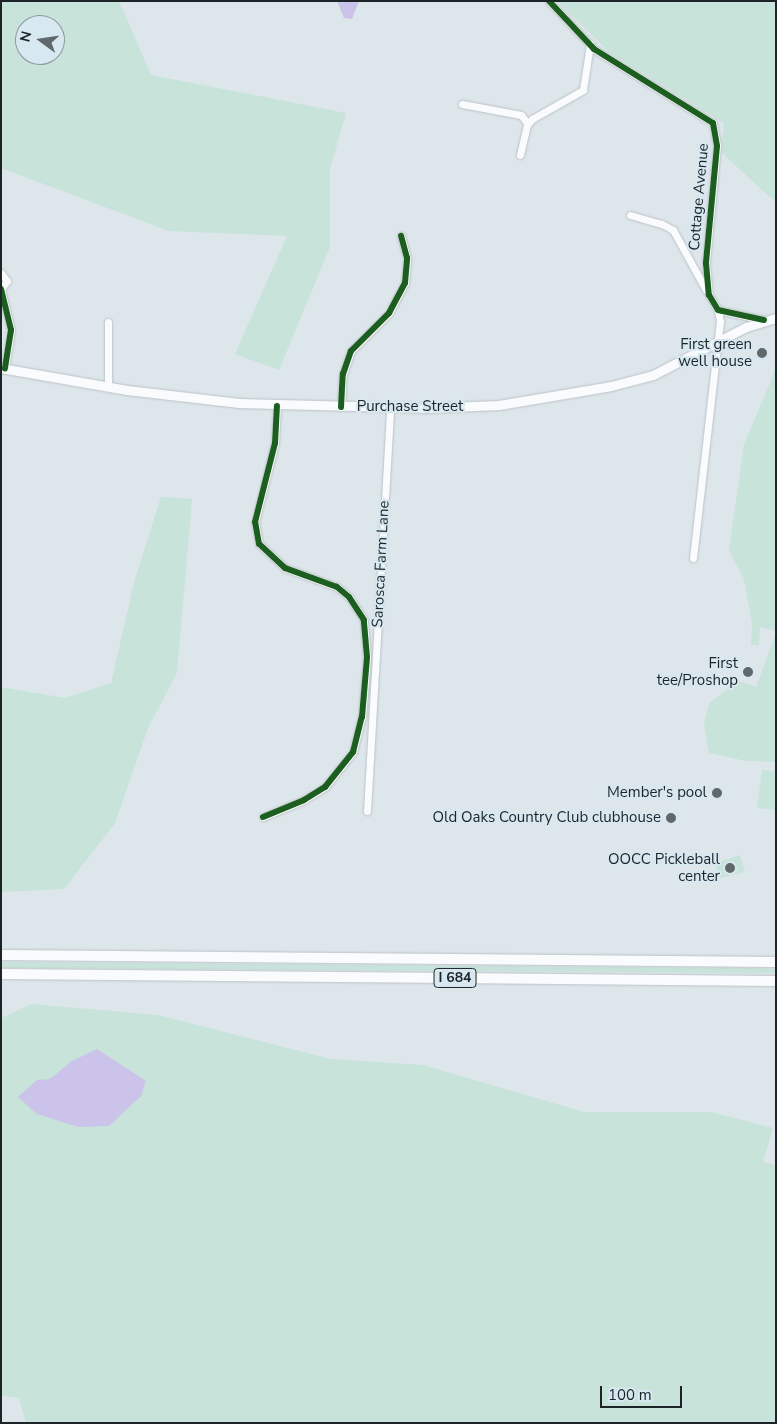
<!DOCTYPE html>
<style>
body{margin:0}
#map{position:relative;width:777px;height:1424px;overflow:hidden;background:#dde6eb;font-family:"Nunito Sans",sans-serif}
div>[style]{position:absolute}
.green>*{inset:0;background:#c8e3d9}
.water>*{inset:0;background:#cbc3e9}
.roads{filter:drop-shadow(0 0 1px #bcc3c7) drop-shadow(0 0 1px #bcc3c7)}
.minor>*{height:7px;margin:-3.5px;padding:0 3.5px;transform-origin:3.5px;border-radius:3.5px;background:#fafbfc}
.major>*{height:9px;margin:-4.5px;padding:0 4.5px;transform-origin:4.5px;border-radius:4.5px;background:#fafbfc}
.highway>*{height:10px;margin:-5px;padding:0 5px;transform-origin:5px;border-radius:5px;background:#fafbfc}
.cycleway>*{height:6px;margin:-3px;padding:0 3px;transform-origin:3px;border-radius:3px;background:#1b5e20}
.dots>*{width:14px;height:14px;translate:-50% -50%;box-sizing:border-box;border:2px solid #d7e8f1;border-radius:50%}
span{translate:-50% -50%;white-space:nowrap;text-align:center;line-height:1.15;-webkit-text-stroke:4px #d7e8f1;paint-order:stroke}
.shield-label span{padding:1px 4px;background:#d7e8f1;border:1px solid;border-radius:4px;-webkit-text-stroke-width:0}
.shield-label{font-size:14px;color:#1d2427;font-weight:700}
.street-label{font-size:15px;color:#1d2427}
.poi-label{font-size:15px;color:#1d2427}
.right{translate:-100% -50%;text-align:right}
.frame{position:absolute;inset:0;border:2px solid #1d2427;pointer-events:none}
.north{position:absolute;left:15px;top:15px;width:50px;height:50px;box-sizing:border-box;background:#d7e8f1;border:1px solid #8d9aa0;border-radius:50%;rotate:284deg;font-size:14px;font-weight:700;line-height:20px;text-align:center;color:#1d2427}
.north::after{content:'';display:block;margin:auto;width:18px;height:22px;background:#60686c;clip-path:polygon(50% 0,100% 100%,50% 72%,0 100%)}
.scale{position:absolute;left:600px;top:1386px;width:82px;height:22px;box-sizing:border-box;border:2px solid #1d2427;border-top:0;padding-left:6px;font-size:15px;line-height:18px;white-space:nowrap;color:#1d2427;-webkit-text-stroke:4px #d7e8f1;paint-order:stroke}
</style>
<div id="map">
<div class="green">
<div style="clip-path:polygon(evenodd,1px 1px,119px 1px,151px 75px,346px 113px,330px 169px,330px 247px,279px 370px,235px 354px,287px 236px,169px 231px,1px 168px,1px 1px,25px 25px,55px 25px,55px 55px,25px 55px,25px 25px)"></div>
<div style="clip-path:polygon(557px 1px,776px 1px,776px 203px,721px 152px,724px 123px,608px 51px)"></div>
<div style="clip-path:polygon(776px 362px,776px 631px,760px 627px,759px 645px,751px 645px,752px 623px,744px 579px,729px 550px,744px 444px,773px 376px)"></div>
<div style="clip-path:polygon(161px 497px,192px 499px,177px 673px,148px 728px,115px 823px,64px 889px,1px 892px,1px 687px,65px 698px,111px 683px,135px 579px)"></div>
<div style="clip-path:polygon(776px 633px,776px 762px,746px 761px,709px 753px,704px 724px,709px 703px,739px 681px,756px 687px)"></div>
<div style="clip-path:polygon(762px 770px,776px 771px,776px 810px,757px 808px)"></div>
<div style="clip-path:polygon(740px 855px,745px 872px,720px 878px,715px 863px)"></div>
<div style="clip-path:polygon(1px 962px,749px 968px,776px 969px,776px 973px,1px 968px)"></div>
<div style="clip-path:polygon(32px 1004px,158px 1015px,331px 1059px,423px 1065px,584px 1112px,711px 1112px,773px 1128px,763px 1162px,776px 1165px,776px 1423px,26px 1423px,19px 1398px,1px 1396px,1px 1018px)"></div>
</div>
<div class="water">
<div style="clip-path:polygon(337px 1px,359px 1px,352px 19px,344px 18px)"></div>
<div style="clip-path:polygon(97px 1049px,146px 1081px,141px 1096px,109px 1126px,78px 1127px,37px 1114px,18px 1097px,37px 1080px,50px 1079px,72px 1061px)"></div>
</div>
<div class="roads">
<div class="minor">
<div style="left:549px;top:1px;width:66px;rotate:46.8deg"></div>
<div style="left:594px;top:49px;width:140px;rotate:31.9deg"></div>
<div style="left:713px;top:123px;width:23px;rotate:80deg"></div>
<div style="left:717px;top:146px;width:118px;rotate:95.4deg"></div>
<div style="left:706px;top:263px;width:32px;rotate:85deg"></div>
<div style="left:709px;top:295px;width:17px;rotate:59deg"></div>
<div style="left:718px;top:310px;width:47px;rotate:12.3deg"></div>
<div style="left:462px;top:104px;width:60px;rotate:10.6deg"></div>
<div style="left:521px;top:115px;width:11px;rotate:52deg"></div>
<div style="left:520px;top:155px;width:31px;rotate:-77deg"></div>
<div style="left:527px;top:125px;width:8px;rotate:-50deg"></div>
<div style="left:532px;top:119px;width:59px;rotate:-29.6deg"></div>
<div style="left:583px;top:90px;width:47px;rotate:-81.3deg"></div>
<div style="left:630px;top:215px;width:33px;rotate:16deg"></div>
<div style="left:662px;top:224px;width:13px;rotate:29deg"></div>
<div style="left:673px;top:230px;width:68px;rotate:61.2deg"></div>
<div style="left:1px;top:273px;width:10px;rotate:53deg"></div>
<div style="left:7px;top:281px;width:10px;rotate:127deg"></div>
<div style="left:1px;top:289px;width:42px;rotate:76.3deg"></div>
<div style="left:11px;top:330px;width:39px;rotate:99deg"></div>
<div style="left:108px;top:322px;width:65px;rotate:90deg"></div>
<div style="left:341px;top:407px;width:33px;rotate:-87deg"></div>
<div style="left:343px;top:374px;width:24px;rotate:-71deg"></div>
<div style="left:351px;top:351px;width:54px;rotate:-45deg"></div>
<div style="left:389px;top:313px;width:34px;rotate:-62deg"></div>
<div style="left:405px;top:283px;width:25px;rotate:-85deg"></div>
<div style="left:407px;top:258px;width:23px;rotate:-105deg"></div>
<div style="left:693px;top:558px;width:238px;rotate:-83.5deg"></div>
<div style="left:720px;top:322px;width:12px;rotate:-99deg"></div>
<div style="left:367px;top:811px;width:404px;rotate:-86.7deg"></div>
<div style="left:263px;top:817px;width:44px;rotate:-22.5deg"></div>
<div style="left:304px;top:800px;width:25px;rotate:-32deg"></div>
<div style="left:325px;top:787px;width:45px;rotate:-51.3deg"></div>
<div style="left:353px;top:752px;width:36px;rotate:-76deg"></div>
<div style="left:362px;top:717px;width:60px;rotate:-85.2deg"></div>
<div style="left:367px;top:657px;width:37px;rotate:-95deg"></div>
<div style="left:364px;top:620px;width:27px;rotate:-123deg"></div>
<div style="left:349px;top:597px;width:16px;rotate:-140deg"></div>
<div style="left:337px;top:587px;width:55px;rotate:-159.9deg"></div>
<div style="left:285px;top:568px;width:35px;rotate:-137deg"></div>
<div style="left:259px;top:544px;width:22px;rotate:-100deg"></div>
<div style="left:255px;top:522px;width:81px;rotate:-75.8deg"></div>
<div style="left:275px;top:443px;width:37px;rotate:-87deg"></div>
</div>
<div class="major">
<div style="left:1px;top:368px;width:128px;rotate:9.9deg"></div>
<div style="left:127px;top:390px;width:113px;rotate:6.6deg"></div>
<div style="left:239px;top:403px;width:185px;rotate:1.5deg"></div>
<div style="left:424px;top:408px;width:75px;rotate:-2.3deg"></div>
<div style="left:499px;top:405px;width:114px;rotate:-9.6deg"></div>
<div style="left:611px;top:386px;width:43px;rotate:-14.7deg"></div>
<div style="left:653px;top:375px;width:105px;rotate:-27.3deg"></div>
<div style="left:746px;top:327px;width:31px;rotate:-17deg"></div>
</div>
<div class="highway">
<div style="left:1px;top:955px;width:775px;rotate:0.52deg"></div>
<div style="left:1px;top:974px;width:775px;rotate:0.52deg"></div>
</div>
</div>
<div class="cycleway">
<div style="left:549px;top:1px;width:66px;rotate:46.8deg"></div>
<div style="left:594px;top:49px;width:140px;rotate:31.9deg"></div>
<div style="left:713px;top:123px;width:23px;rotate:80deg"></div>
<div style="left:717px;top:146px;width:118px;rotate:95.4deg"></div>
<div style="left:706px;top:263px;width:32px;rotate:85deg"></div>
<div style="left:709px;top:295px;width:17px;rotate:59deg"></div>
<div style="left:718px;top:310px;width:47px;rotate:12.3deg"></div>
<div style="left:1px;top:289px;width:42px;rotate:76.3deg"></div>
<div style="left:11px;top:330px;width:39px;rotate:99deg"></div>
<div style="left:341px;top:407px;width:33px;rotate:-87deg"></div>
<div style="left:343px;top:374px;width:24px;rotate:-71deg"></div>
<div style="left:351px;top:351px;width:54px;rotate:-45deg"></div>
<div style="left:389px;top:313px;width:34px;rotate:-62deg"></div>
<div style="left:405px;top:283px;width:25px;rotate:-85deg"></div>
<div style="left:407px;top:258px;width:23px;rotate:-105deg"></div>
<div style="left:263px;top:817px;width:44px;rotate:-22.5deg"></div>
<div style="left:304px;top:800px;width:25px;rotate:-32deg"></div>
<div style="left:325px;top:787px;width:45px;rotate:-51.3deg"></div>
<div style="left:353px;top:752px;width:36px;rotate:-76deg"></div>
<div style="left:362px;top:717px;width:60px;rotate:-85.2deg"></div>
<div style="left:367px;top:657px;width:37px;rotate:-95deg"></div>
<div style="left:364px;top:620px;width:27px;rotate:-123deg"></div>
<div style="left:349px;top:597px;width:16px;rotate:-140deg"></div>
<div style="left:337px;top:587px;width:55px;rotate:-159.9deg"></div>
<div style="left:285px;top:568px;width:35px;rotate:-137deg"></div>
<div style="left:259px;top:544px;width:22px;rotate:-100deg"></div>
<div style="left:255px;top:522px;width:81px;rotate:-75.8deg"></div>
<div style="left:275px;top:443px;width:37px;rotate:-87deg"></div>
</div>
<div class="dots">
<div style="left:762px;top:353px;background:#60686c"></div>
<div style="left:748px;top:672px;background:#60686c"></div>
<div style="left:717px;top:793px;background:#60686c"></div>
<div style="left:671px;top:818px;background:#60686c"></div>
<div style="left:730px;top:868px;background:#60686c"></div>
</div>
<div class="shield-label">
<span style="left:455px;top:978px">I 684</span>
</div>
<div class="street-label">
<span style="left:699px;top:197px;rotate:-85deg">Cottage Avenue</span>
<span style="left:410px;top:407px">Purchase Street</span>
<span style="left:381px;top:564px;rotate:-87deg">Sarosca Farm Lane</span>
</div>
<div class="poi-label">
<span class="right" style="left:752px;top:353px">First green<br>well house</span>
<span class="right" style="left:738px;top:672px">First<br>tee/Proshop</span>
<span class="right" style="left:707px;top:793px">Member's pool</span>
<span class="right" style="left:661px;top:818px">Old Oaks Country Club clubhouse</span>
<span class="right" style="left:720px;top:868px">OOCC Pickleball<br>center</span>
</div>
<div class="frame"></div>
<div class="north">N</div>
<div class="scale">100 m</div>
</div>
